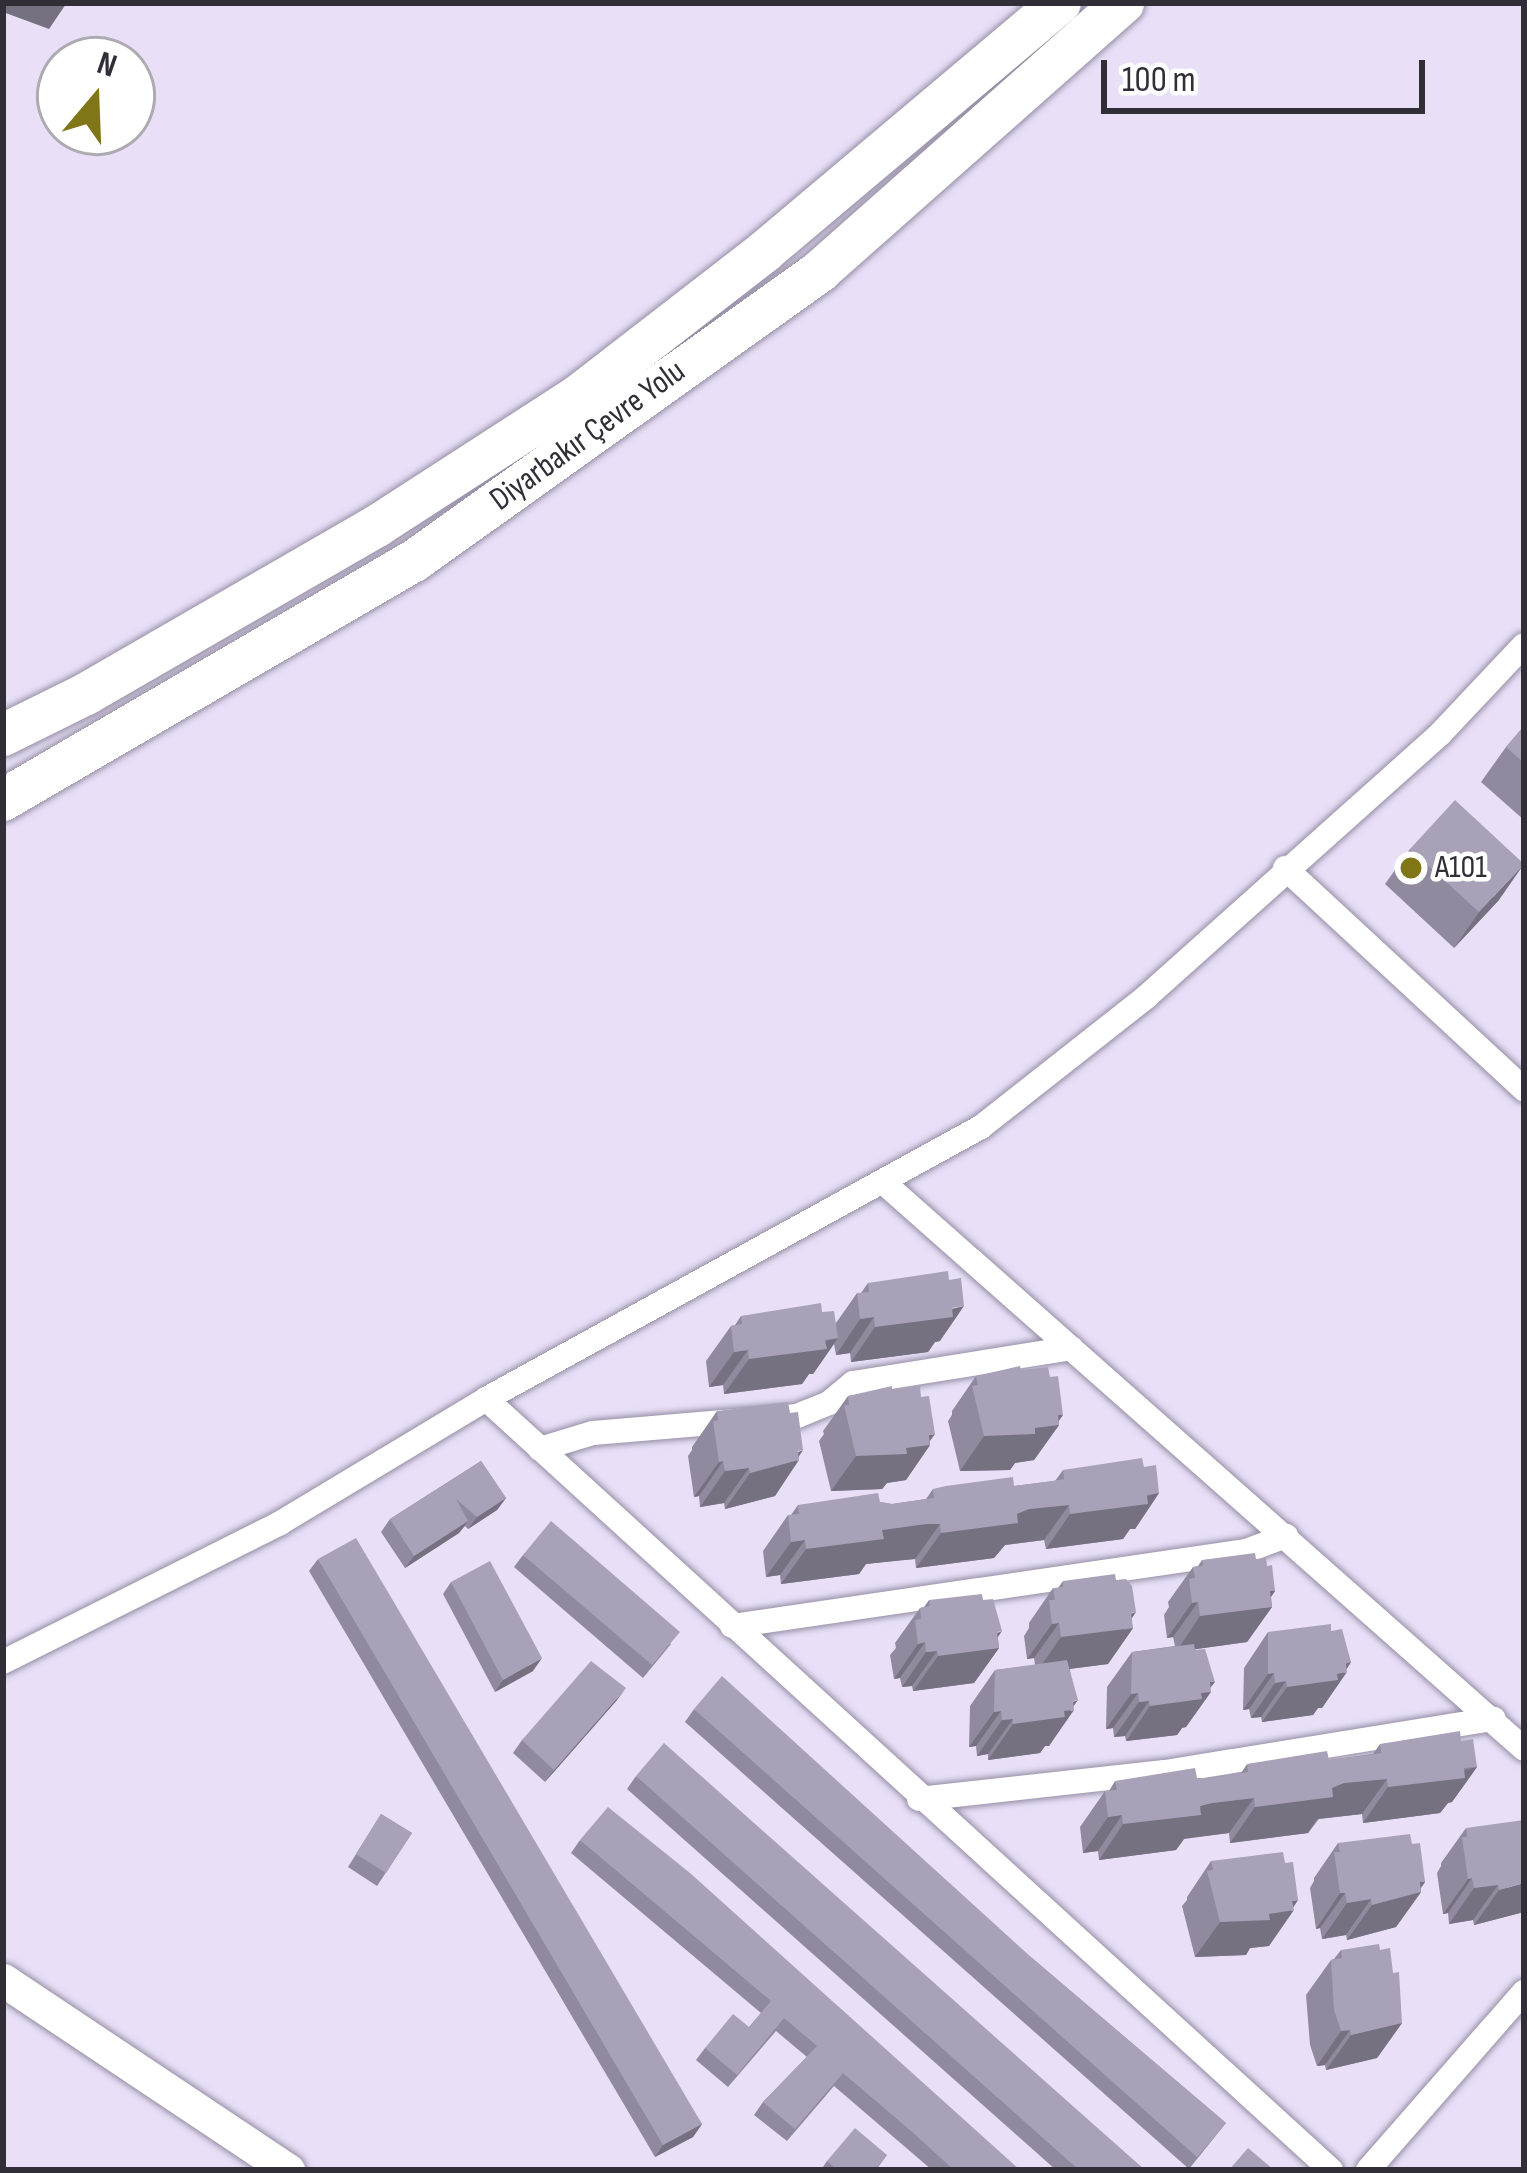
<!DOCTYPE html>
<meta charset="utf-8">
<style>
body{margin:0}
#map{position:relative;width:1527px;height:2173px;overflow:hidden;background:#e9e0f8;font-family:"Sofia Sans Condensed",sans-serif}
div>[style]{position:absolute}
.roads{filter:drop-shadow(0 0 3px #968ea4) drop-shadow(0 0 3px #968ea4)}
.street>*{height:24px;margin:-12px;padding:0 12px;transform-origin:12px;border-radius:12px;background:#fff}
.secondary>*{height:33px;margin:-16.5px;padding:0 16.5px;transform-origin:16.5px;border-radius:16.5px;background:#fff}
.highway>*{height:42px;margin:-21px;padding:0 21px;transform-origin:21px;border-radius:21px;background:#fff}
.wall>*{inset:0;background:#918a9e}
.shaded-wall>*{inset:0;background:#767181}
.building>*{inset:0;background:#a9a1b8}
.dots>*{width:33px;height:33px;translate:-50% -50%;box-sizing:border-box;border:6px solid #fff;border-radius:50%}
span{translate:-50% -50%;white-space:nowrap;text-align:center;line-height:1.15;-webkit-text-stroke:9px #fff;paint-order:stroke}
.street-label{font-size:33px;color:#312e37}
.poi-label{font-size:33px;color:#312e37}
.left{translate:0 -50%;text-align:left}
.frame{position:absolute;inset:0;border:6px solid #312e37;pointer-events:none}
.north{position:absolute;left:36px;top:36px;width:120px;height:120px;box-sizing:border-box;background:#fff;border:3px solid #adabaf;border-radius:50%;rotate:19deg;font-size:33px;font-weight:700;line-height:48px;text-align:center;color:#312e37}
.north::after{content:'';display:block;margin:auto;width:42px;height:54px;background:#807517;clip-path:polygon(50% 0,100% 100%,50% 72%,0 100%)}
.scale{position:absolute;left:1101px;top:60px;width:324px;height:54px;box-sizing:border-box;border:6px solid #312e37;border-top:0;padding-left:15px;font-size:36px;line-height:42px;white-space:nowrap;color:#312e37;-webkit-text-stroke:9px #fff;paint-order:stroke}
</style>
<div id="map">
<div class="roads">
<div class="street">
<div style="left:1285px;top:868px;width:326px;rotate:42.8deg"></div>
<div style="left:883px;top:1182px;width:856px;rotate:41.49deg"></div>
<div style="left:486px;top:1399px;width:1144px;rotate:42.38deg"></div>
<div style="left:540px;top:1449px;width:55px;rotate:-16.8deg"></div>
<div style="left:593px;top:1433px;width:205px;rotate:-4.8deg"></div>
<div style="left:797px;top:1416px;width:35px;rotate:-22deg"></div>
<div style="left:829px;top:1403px;width:31px;rotate:-40deg"></div>
<div style="left:853px;top:1383px;width:221px;rotate:-9.1deg"></div>
<div style="left:732px;top:1626px;width:519px;rotate:-8.3deg"></div>
<div style="left:1246px;top:1551px;width:43px;rotate:-20.6deg"></div>
<div style="left:3px;top:1662px;width:310px;rotate:-26.6deg"></div>
<div style="left:280px;top:1523px;width:240px;rotate:-31deg"></div>
<div style="left:486px;top:1399px;width:565px;rotate:-28.79deg"></div>
<div style="left:981px;top:1127px;width:210px;rotate:-38.2deg"></div>
<div style="left:1146px;top:997px;width:394px;rotate:-41.8deg"></div>
<div style="left:1440px;top:734px;width:122px;rotate:-46.7deg"></div>
<div style="left:919px;top:1799px;width:247px;rotate:-6.3deg"></div>
<div style="left:1165px;top:1772px;width:333px;rotate:-9.2deg"></div>
<div style="left:1368px;top:2170px;width:237px;rotate:-48.8deg"></div>
</div>
<div class="secondary">
<div style="left:3px;top:1980px;width:343px;rotate:33.7deg"></div>
</div>
<div class="highway">
<div style="left:3px;top:735px;width:93px;rotate:-26.3deg"></div>
<div style="left:86px;top:694px;width:336px;rotate:-30deg"></div>
<div style="left:377px;top:526px;width:239px;rotate:-32.9deg"></div>
<div style="left:578px;top:396px;width:235px;rotate:-37.7deg"></div>
<div style="left:764px;top:252px;width:387px;rotate:-40.1deg"></div>
<div style="left:3px;top:800px;width:475px;rotate:-30.2deg"></div>
<div style="left:414px;top:561px;width:499px;rotate:-35.5deg"></div>
<div style="left:820px;top:271px;width:405px;rotate:-41.5deg"></div>
</div>
</div>
<div class="wall">
<div style="clip-path:polygon(1524px 726px,1524px 820px,1481px 782px,1506px 747px)"></div>
<div style="clip-path:polygon(1410px 849px,1499px 900px,1454px 948px,1385px 884px)"></div>
<div style="clip-path:polygon(868px 1283px,940px 1341px,935px 1342px,928px 1352px,851px 1362px,850px 1353px,836px 1355px,834px 1344px,813px 1374px,809px 1374px,802px 1384px,724px 1394px,723px 1385px,709px 1387px,706px 1361px,731px 1326px,735px 1325px,741px 1316px,822px 1312px,836px 1323px,857px 1293px,861px 1293px)"></div>
<div style="clip-path:polygon(1021px 1370px,1059px 1421px,1059px 1425px,1034px 1460px,1015px 1463px,1010px 1470px,960px 1471px,948px 1421px,952px 1415px,952px 1411px,976px 1376px)"></div>
<div style="clip-path:polygon(892px 1390px,930px 1441px,930px 1445px,906px 1480px,887px 1483px,882px 1489px,831px 1491px,819px 1441px,824px 1434px,823px 1431px,848px 1396px)"></div>
<div style="clip-path:polygon(717px 1411px,799px 1457px,775px 1496px,725px 1509px,724px 1503px,700px 1507px,699px 1496px,694px 1497px,688px 1456px,692px 1450px,692px 1447px)"></div>
<div style="clip-path:polygon(481px 1461px,506px 1498px,497px 1510px,468px 1529px,465px 1526px,459px 1533px,405px 1568px,381px 1532px,390px 1519px)"></div>
<div style="clip-path:polygon(1144px 1467px,1159px 1493px,1135px 1529px,1130px 1529px,1123px 1539px,1046px 1549px,1044px 1540px,1005px 1545px,994px 1558px,916px 1568px,915px 1559px,901px 1560px,866px 1564px,859px 1574px,781px 1584px,780px 1575px,766px 1577px,763px 1551px,788px 1515px,791px 1515px,798px 1505px,880px 1502px,892px 1504px,926px 1499px,933px 1489px,1014px 1486px,1055px 1481px,1063px 1470px)"></div>
<div style="clip-path:polygon(523px 1555px,671px 1644px,643px 1678px,514px 1567px)"></div>
<div style="clip-path:polygon(318px 1559px,702px 2124px,693px 2137px,655px 2157px,309px 1571px)"></div>
<div style="clip-path:polygon(1256px 1559px,1267px 1566px,1275px 1591px,1271px 1597px,1272px 1607px,1247px 1642px,1195px 1649px,1210px 1688px,1186px 1727px,1182px 1728px,1177px 1735px,1126px 1741px,1125px 1736px,1114px 1737px,1113px 1728px,1106px 1729px,1107px 1687px,1132px 1652px,1175px 1646px,1173px 1637px,1167px 1638px,1164px 1615px,1169px 1607px,1168px 1602px,1193px 1567px,1198px 1566px,1202px 1560px)"></div>
<div style="clip-path:polygon(1116px 1580px,1131px 1619px,1133px 1628px,1108px 1664px,1070px 1669px,1073px 1707px,1049px 1746px,1045px 1746px,1040px 1753px,988px 1760px,988px 1754px,977px 1756px,976px 1746px,969px 1747px,970px 1706px,995px 1670px,1035px 1665px,1034px 1658px,1027px 1659px,1024px 1636px,1029px 1628px,1029px 1623px,1053px 1588px,1058px 1588px,1063px 1581px)"></div>
<div style="clip-path:polygon(451px 1582px,533px 1671px,495px 1692px,443px 1594px)"></div>
<div style="clip-path:polygon(929px 1600px,983px 1600px,998px 1638px,999px 1648px,974px 1683px,913px 1691px,912px 1686px,902px 1687px,900px 1678px,894px 1679px,890px 1655px,896px 1648px,895px 1643px,920px 1608px,924px 1607px)"></div>
<div style="clip-path:polygon(1331px 1631px,1351px 1662px,1322px 1708px,1318px 1708px,1313px 1715px,1262px 1722px,1261px 1717px,1251px 1718px,1249px 1709px,1243px 1710px,1244px 1668px,1268px 1632px)"></div>
<div style="clip-path:polygon(617px 1700px,545px 1782px,513px 1753px,522px 1740px)"></div>
<div style="clip-path:polygon(694px 1709px,1032px 1958px,1226px 2123px,1189px 2169px,685px 1722px)"></div>
<div style="clip-path:polygon(1461px 1741px,1477px 1767px,1452px 1802px,1448px 1803px,1440px 1813px,1363px 1823px,1362px 1814px,1319px 1819px,1308px 1833px,1230px 1843px,1229px 1833px,1187px 1838px,1184px 1839px,1176px 1850px,1099px 1860px,1098px 1851px,1083px 1853px,1080px 1827px,1105px 1791px,1109px 1791px,1115px 1781px,1209px 1778px,1241px 1773px,1247px 1764px,1329px 1760px,1373px 1754px,1380px 1744px)"></div>
<div style="clip-path:polygon(636px 1776px,1145px 2170px,1056px 2170px,627px 1789px)"></div>
<div style="clip-path:polygon(381px 1814px,412px 1833px,377px 1886px,348px 1867px)"></div>
<div style="clip-path:polygon(1466px 1828px,1524px 1912px,1474px 1925px,1473px 1920px,1449px 1924px,1448px 1913px,1443px 1914px,1437px 1873px,1441px 1866px,1441px 1863px)"></div>
<div style="clip-path:polygon(580px 1840px,1020px 2170px,932px 2170px,834px 2086px,787px 2141px,754px 2115px,763px 2102px,807px 2057px,776px 2031px,728px 2087px,696px 2060px,705px 2048px,749px 2027px,761px 2013px,571px 1853px)"></div>
<div style="clip-path:polygon(1338px 1843px,1412px 1844px,1425px 1882px,1421px 1888px,1421px 1892px,1396px 1927px,1347px 1940px,1346px 1935px,1322px 1939px,1320px 1928px,1316px 1929px,1310px 1888px,1314px 1881px,1314px 1878px)"></div>
<div style="clip-path:polygon(1211px 1861px,1293px 1907px,1269px 1946px,1250px 1948px,1246px 1955px,1195px 1957px,1182px 1906px,1187px 1900px,1187px 1897px)"></div>
<div style="clip-path:polygon(1341px 1950px,1402px 2023px,1377px 2058px,1326px 2070px,1325px 2065px,1317px 2066px,1310px 2045px,1306px 1995px,1331px 1960px,1334px 1959px)"></div>
<div style="clip-path:polygon(887px 2155px,876px 2170px,821px 2170px,827px 2161px)"></div>
</div>
<div class="shaded-wall">
<div style="clip-path:polygon(3px 3px,62px 3px,66px 4px,49px 29px,3px 12px)"></div>
<div style="clip-path:polygon(1524px 864px,1499px 900px,1454px 948px,1479px 912px)"></div>
<div style="clip-path:polygon(964px 1306px,940px 1341px,935px 1342px,928px 1352px,851px 1362px,875px 1327px)"></div>
<div style="clip-path:polygon(874px 1317px,850px 1353px,836px 1355px,860px 1319px)"></div>
<div style="clip-path:polygon(838px 1338px,813px 1374px,809px 1374px,802px 1384px,724px 1394px,749px 1359px)"></div>
<div style="clip-path:polygon(748px 1350px,723px 1385px,709px 1387px,734px 1352px)"></div>
<div style="clip-path:polygon(1058px 1415px,1063px 1415px,1056px 1425px,1059px 1425px,1034px 1460px,1015px 1463px,1010px 1470px,960px 1471px,984px 1436px,1035px 1428px)"></div>
<div style="clip-path:polygon(935px 1434px,927px 1445px,930px 1445px,906px 1480px,887px 1483px,882px 1489px,831px 1491px,856px 1456px,906px 1448px,929px 1435px)"></div>
<div style="clip-path:polygon(803px 1450px,796px 1461px,799px 1460px,775px 1496px,725px 1509px,750px 1473px)"></div>
<div style="clip-path:polygon(723px 1461px,699px 1496px,694px 1497px,719px 1462px)"></div>
<div style="clip-path:polygon(749px 1468px,724px 1503px,700px 1507px,725px 1471px)"></div>
<div style="clip-path:polygon(1159px 1493px,1135px 1529px,1130px 1529px,1123px 1539px,1046px 1549px,1070px 1514px)"></div>
<div style="clip-path:polygon(506px 1498px,497px 1510px,468px 1529px,477px 1517px)"></div>
<div style="clip-path:polygon(1069px 1505px,1044px 1540px,1005px 1545px,994px 1558px,916px 1568px,941px 1533px,1029px 1509px)"></div>
<div style="clip-path:polygon(468px 1521px,459px 1533px,405px 1568px,414px 1556px)"></div>
<div style="clip-path:polygon(926px 1524px,940px 1524px,915px 1559px,866px 1564px,859px 1574px,781px 1584px,806px 1549px,882px 1530px)"></div>
<div style="clip-path:polygon(805px 1540px,780px 1575px,766px 1577px,791px 1542px)"></div>
<div style="clip-path:polygon(1270px 1591px,1275px 1591px,1263px 1608px,1272px 1607px,1247px 1642px,1176px 1652px,1200px 1616px)"></div>
<div style="clip-path:polygon(1198px 1602px,1173px 1637px,1167px 1638px,1192px 1603px)"></div>
<div style="clip-path:polygon(1136px 1612px,1124px 1630px,1133px 1628px,1108px 1664px,1036px 1673px,1061px 1637px)"></div>
<div style="clip-path:polygon(1059px 1623px,1034px 1658px,1027px 1659px,1052px 1624px)"></div>
<div style="clip-path:polygon(1002px 1631px,990px 1649px,999px 1648px,974px 1683px,913px 1691px,938px 1656px)"></div>
<div style="clip-path:polygon(925px 1642px,900px 1678px,894px 1679px,918px 1644px)"></div>
<div style="clip-path:polygon(937px 1651px,912px 1686px,902px 1687px,926px 1652px)"></div>
<div style="clip-path:polygon(542px 1658px,533px 1671px,495px 1692px,503px 1680px)"></div>
<div style="clip-path:polygon(1351px 1662px,1344px 1673px,1347px 1672px,1322px 1708px,1318px 1708px,1313px 1715px,1262px 1722px,1287px 1687px)"></div>
<div style="clip-path:polygon(1274px 1673px,1249px 1709px,1243px 1710px,1268px 1674px)"></div>
<div style="clip-path:polygon(1286px 1681px,1261px 1717px,1251px 1718px,1275px 1683px)"></div>
<div style="clip-path:polygon(1210px 1682px,1215px 1682px,1207px 1692px,1211px 1692px,1186px 1727px,1182px 1728px,1177px 1735px,1126px 1741px,1150px 1706px)"></div>
<div style="clip-path:polygon(626px 1688px,617px 1700px,545px 1782px,554px 1770px)"></div>
<div style="clip-path:polygon(1138px 1693px,1113px 1728px,1106px 1729px,1131px 1694px)"></div>
<div style="clip-path:polygon(1078px 1700px,1070px 1711px,1074px 1710px,1049px 1746px,1045px 1746px,1040px 1753px,988px 1760px,1013px 1724px)"></div>
<div style="clip-path:polygon(1149px 1701px,1125px 1736px,1114px 1737px,1139px 1702px)"></div>
<div style="clip-path:polygon(1001px 1711px,976px 1746px,969px 1747px,994px 1712px)"></div>
<div style="clip-path:polygon(1013px 1719px,988px 1754px,977px 1756px,1002px 1720px)"></div>
<div style="clip-path:polygon(1477px 1767px,1452px 1802px,1448px 1803px,1440px 1813px,1363px 1823px,1388px 1787px)"></div>
<div style="clip-path:polygon(1387px 1779px,1362px 1814px,1317px 1819px,1308px 1833px,1230px 1843px,1255px 1807px,1344px 1783px)"></div>
<div style="clip-path:polygon(1254px 1798px,1229px 1833px,1184px 1839px,1176px 1850px,1099px 1860px,1123px 1824px,1212px 1803px)"></div>
<div style="clip-path:polygon(1122px 1815px,1098px 1851px,1083px 1853px,1108px 1817px)"></div>
<div style="clip-path:polygon(1472px 1878px,1448px 1913px,1443px 1914px,1468px 1879px)"></div>
<div style="clip-path:polygon(1420px 1882px,1425px 1882px,1417px 1893px,1421px 1892px,1396px 1927px,1347px 1940px,1372px 1905px)"></div>
<div style="clip-path:polygon(1524px 1883px,1524px 1912px,1474px 1925px,1499px 1890px)"></div>
<div style="clip-path:polygon(1498px 1885px,1473px 1920px,1449px 1924px,1474px 1888px)"></div>
<div style="clip-path:polygon(1340px 1893px,1345px 1893px,1320px 1928px,1316px 1929px)"></div>
<div style="clip-path:polygon(1371px 1899px,1346px 1935px,1322px 1939px,1347px 1903px)"></div>
<div style="clip-path:polygon(1298px 1900px,1291px 1911px,1294px 1910px,1269px 1946px,1250px 1948px,1246px 1955px,1195px 1957px,1220px 1922px,1269px 1914px,1292px 1901px)"></div>
<div style="clip-path:polygon(1402px 2023px,1377px 2058px,1326px 2070px,1351px 2035px)"></div>
<div style="clip-path:polygon(1350px 2030px,1325px 2065px,1317px 2066px,1341px 2031px)"></div>
<div style="clip-path:polygon(702px 2124px,693px 2137px,655px 2157px,663px 2145px)"></div>
</div>
<div class="building">
<div style="clip-path:polygon(1524px 726px,1524px 763px,1506px 747px)"></div>
<div style="clip-path:polygon(1455px 800px,1524px 864px,1479px 912px,1410px 849px)"></div>
<div style="clip-path:polygon(948px 1271px,949px 1280px,961px 1278px,964px 1306px,952px 1308px,953px 1317px,875px 1327px,874px 1317px,860px 1319px,857px 1293px,869px 1292px,868px 1283px)"></div>
<div style="clip-path:polygon(821px 1303px,822px 1312px,834px 1311px,838px 1338px,825px 1340px,827px 1349px,749px 1359px,748px 1350px,734px 1352px,731px 1326px,742px 1324px,741px 1316px)"></div>
<div style="clip-path:polygon(1020px 1366px,1021px 1370px,1048px 1367px,1050px 1377px,1058px 1376px,1063px 1415px,1058px 1415px,1059px 1425px,1035px 1428px,1035px 1434px,984px 1436px,972px 1386px,978px 1385px,976px 1376px)"></div>
<div style="clip-path:polygon(892px 1386px,892px 1390px,920px 1386px,921px 1397px,929px 1396px,935px 1434px,929px 1435px,930px 1445px,906px 1448px,907px 1454px,856px 1456px,844px 1405px,849px 1405px,848px 1396px)"></div>
<div style="clip-path:polygon(788px 1402px,790px 1413px,798px 1412px,803px 1450px,798px 1451px,799px 1460px,750px 1473px,749px 1468px,725px 1471px,723px 1461px,719px 1462px,713px 1421px,718px 1420px,717px 1411px)"></div>
<div style="clip-path:polygon(1142px 1458px,1144px 1467px,1156px 1465px,1159px 1493px,1147px 1495px,1148px 1504px,1070px 1514px,1069px 1505px,1029px 1509px,1017px 1514px,1018px 1523px,941px 1533px,940px 1524px,926px 1524px,882px 1530px,884px 1539px,806px 1549px,805px 1540px,791px 1542px,788px 1515px,799px 1514px,798px 1505px,878px 1493px,880px 1502px,892px 1504px,934px 1498px,933px 1489px,946px 1486px,1013px 1477px,1014px 1486px,1052px 1481px,1064px 1479px,1063px 1470px)"></div>
<div style="clip-path:polygon(481px 1461px,506px 1498px,477px 1517px,456px 1499px,468px 1521px,414px 1556px,390px 1519px)"></div>
<div style="clip-path:polygon(551px 1521px,680px 1632px,652px 1665px,523px 1555px)"></div>
<div style="clip-path:polygon(356px 1538px,702px 2124px,663px 2145px,318px 1559px)"></div>
<div style="clip-path:polygon(1255px 1553px,1256px 1559px,1266px 1558px,1267px 1566px,1272px 1565px,1275px 1591px,1270px 1591px,1272px 1607px,1200px 1616px,1198px 1602px,1192px 1603px,1189px 1579px,1195px 1578px,1193px 1567px,1203px 1566px,1202px 1560px)"></div>
<div style="clip-path:polygon(490px 1561px,542px 1658px,503px 1680px,451px 1582px)"></div>
<div style="clip-path:polygon(1115px 1574px,1116px 1580px,1126px 1579px,1132px 1586px,1136px 1612px,1131px 1613px,1133px 1628px,1061px 1637px,1059px 1623px,1052px 1624px,1049px 1600px,1055px 1600px,1053px 1588px,1063px 1587px,1063px 1581px)"></div>
<div style="clip-path:polygon(982px 1594px,983px 1600px,993px 1599px,1002px 1631px,997px 1632px,999px 1648px,938px 1656px,937px 1651px,926px 1652px,925px 1642px,918px 1644px,915px 1620px,921px 1619px,920px 1608px,930px 1606px,929px 1600px)"></div>
<div style="clip-path:polygon(1331px 1624px,1331px 1631px,1342px 1629px,1351px 1662px,1346px 1663px,1347px 1672px,1337px 1674px,1338px 1680px,1287px 1687px,1286px 1681px,1275px 1683px,1274px 1673px,1268px 1674px,1268px 1632px)"></div>
<div style="clip-path:polygon(1194px 1644px,1195px 1650px,1205px 1649px,1215px 1682px,1210px 1682px,1211px 1692px,1201px 1693px,1202px 1699px,1150px 1706px,1149px 1701px,1139px 1702px,1138px 1693px,1131px 1694px,1132px 1652px)"></div>
<div style="clip-path:polygon(1067px 1660px,1078px 1700px,1073px 1701px,1074px 1710px,1064px 1711px,1065px 1717px,1013px 1724px,1013px 1719px,1002px 1720px,1001px 1711px,994px 1712px,995px 1670px)"></div>
<div style="clip-path:polygon(591px 1661px,626px 1688px,554px 1770px,522px 1740px)"></div>
<div style="clip-path:polygon(722px 1676px,1032px 1958px,1226px 2123px,1197px 2157px,694px 1709px)"></div>
<div style="clip-path:polygon(1460px 1731px,1461px 1741px,1473px 1739px,1477px 1767px,1464px 1768px,1465px 1778px,1388px 1787px,1387px 1779px,1344px 1783px,1332px 1788px,1333px 1797px,1255px 1807px,1254px 1798px,1212px 1803px,1200px 1806px,1201px 1815px,1123px 1824px,1122px 1815px,1108px 1817px,1105px 1791px,1117px 1790px,1115px 1781px,1195px 1768px,1197px 1778px,1209px 1778px,1248px 1772px,1247px 1764px,1327px 1751px,1329px 1760px,1369px 1755px,1381px 1753px,1380px 1744px)"></div>
<div style="clip-path:polygon(664px 1743px,1145px 2170px,1079px 2170px,636px 1776px)"></div>
<div style="clip-path:polygon(608px 1807px,690px 1873px,1020px 2170px,954px 2170px,911px 2131px,843px 2073px,795px 2129px,763px 2102px,817px 2046px,784px 2018px,737px 2075px,705px 2048px,733px 2014px,749px 2027px,771px 2001px,580px 1840px)"></div>
<div style="clip-path:polygon(381px 1814px,412px 1833px,386px 1873px,356px 1854px)"></div>
<div style="clip-path:polygon(1524px 1820px,1524px 1883px,1499px 1890px,1498px 1885px,1474px 1888px,1472px 1878px,1468px 1879px,1462px 1837px,1467px 1837px,1466px 1828px)"></div>
<div style="clip-path:polygon(1410px 1834px,1412px 1844px,1420px 1843px,1425px 1882px,1420px 1882px,1421px 1892px,1372px 1905px,1371px 1899px,1347px 1903px,1345px 1893px,1340px 1893px,1334px 1852px,1340px 1852px,1338px 1843px)"></div>
<div style="clip-path:polygon(1283px 1852px,1285px 1863px,1293px 1862px,1298px 1900px,1292px 1901px,1294px 1910px,1269px 1914px,1270px 1920px,1220px 1922px,1207px 1871px,1213px 1870px,1211px 1861px)"></div>
<div style="clip-path:polygon(1379px 1944px,1380px 1950px,1390px 1948px,1393px 1973px,1399px 1972px,1402px 2023px,1351px 2035px,1350px 2030px,1341px 2031px,1334px 2010px,1331px 1960px,1342px 1958px,1341px 1950px)"></div>
<div style="clip-path:polygon(855px 2128px,887px 2155px,875px 2170px,837px 2170px,827px 2161px)"></div>
<div style="clip-path:polygon(1248px 2148px,1274px 2170px,1229px 2170px)"></div>
</div>
<div class="dots">
<div style="left:1411px;top:868px;background:#807517"></div>
</div>
<div class="street-label">
<span style="left:588px;top:436px;rotate:-36deg">Diyarbakır Çevre Yolu</span>
</div>
<div class="poi-label">
<span class="left" style="left:1435px;top:868px">A101</span>
</div>
<div class="frame"></div>
<div class="north">N</div>
<div class="scale">100 m</div>
</div>
